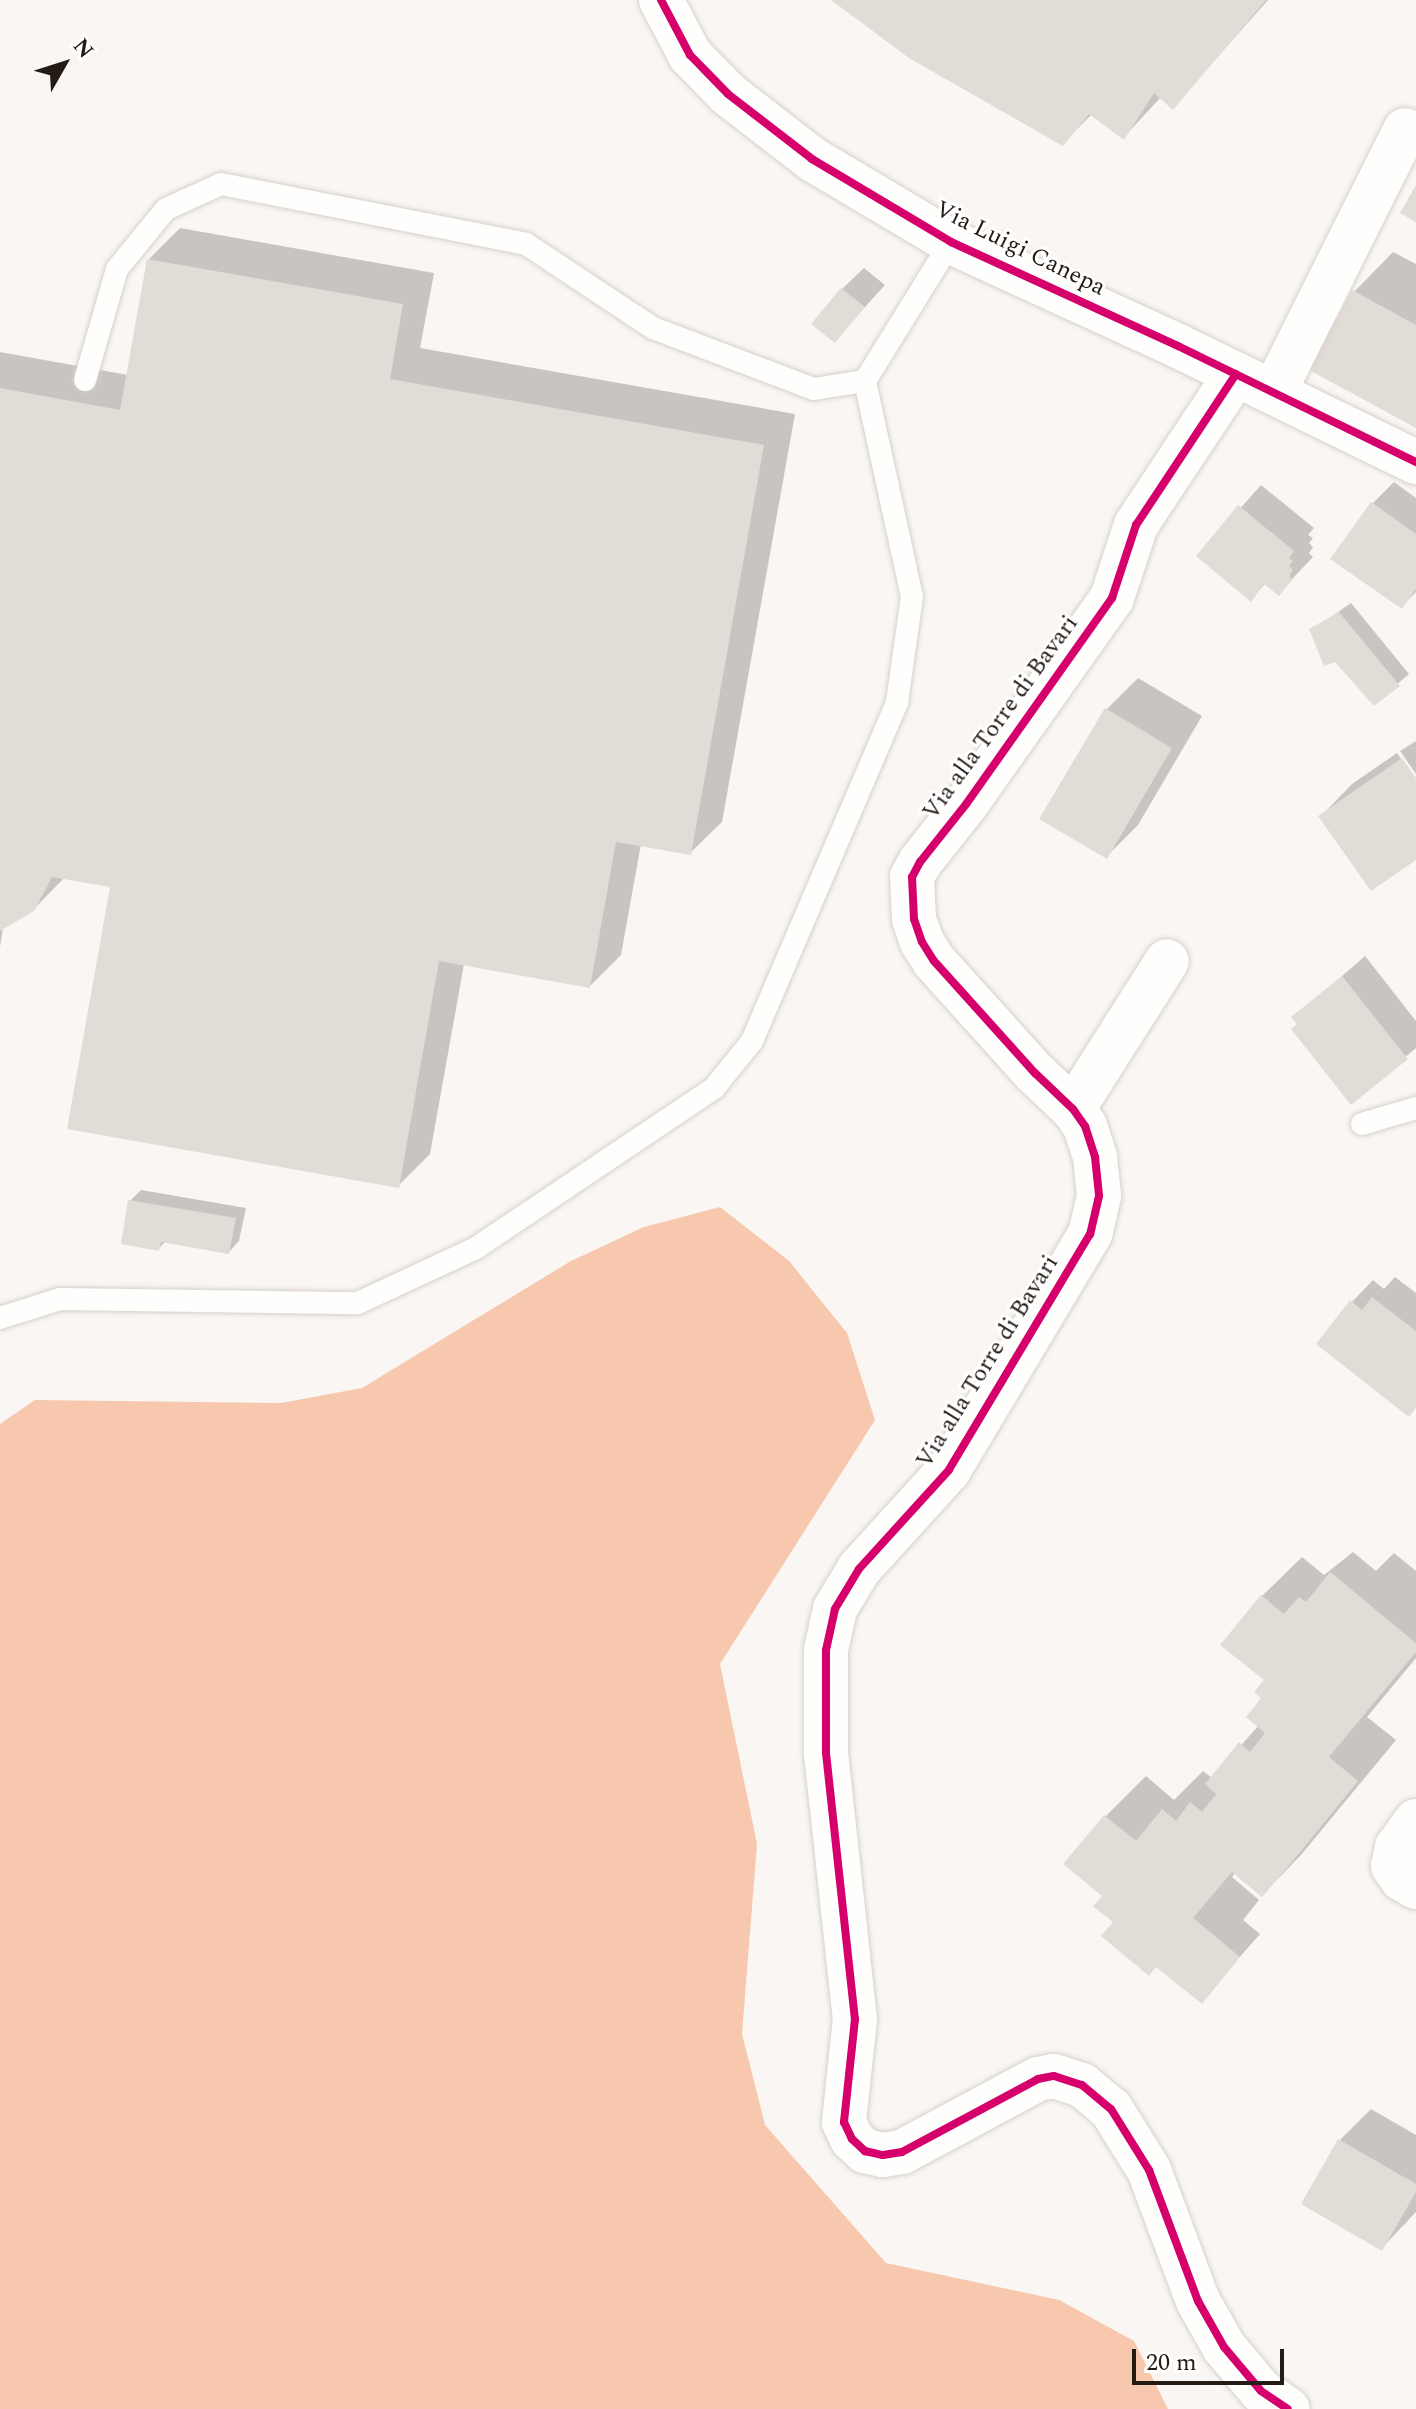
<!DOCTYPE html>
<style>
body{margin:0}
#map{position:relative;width:1416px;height:2409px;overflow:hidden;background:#f9f6f3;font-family:Spectral,serif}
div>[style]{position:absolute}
.forest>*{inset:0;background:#f7c8ad}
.shadow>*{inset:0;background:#0003}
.building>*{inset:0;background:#e2dcd7}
.roads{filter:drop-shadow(0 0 2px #d7d0cc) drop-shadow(0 0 2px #d7d0cc)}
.lane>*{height:22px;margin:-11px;padding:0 11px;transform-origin:11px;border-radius:11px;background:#fefefd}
.street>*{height:44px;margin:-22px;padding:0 22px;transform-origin:22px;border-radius:22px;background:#fefefd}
.cycleway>*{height:8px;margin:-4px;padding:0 4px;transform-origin:4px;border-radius:4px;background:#d6006c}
span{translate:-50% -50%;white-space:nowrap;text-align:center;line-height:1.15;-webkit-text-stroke:6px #fff;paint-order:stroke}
.street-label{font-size:24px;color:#251b15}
.north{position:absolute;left:24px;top:24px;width:80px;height:80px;-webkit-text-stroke:6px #fff;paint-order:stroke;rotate:51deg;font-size:22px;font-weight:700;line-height:32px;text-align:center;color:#251b15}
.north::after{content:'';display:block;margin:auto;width:28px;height:36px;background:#251b15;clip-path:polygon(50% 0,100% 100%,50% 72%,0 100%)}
.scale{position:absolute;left:1132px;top:2349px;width:152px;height:36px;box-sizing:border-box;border:4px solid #251b15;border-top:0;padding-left:10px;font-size:24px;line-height:28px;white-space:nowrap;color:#251b15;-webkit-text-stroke:6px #fff;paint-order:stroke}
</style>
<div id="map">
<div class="forest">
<div style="clip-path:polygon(720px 1207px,789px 1261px,847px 1333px,875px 1420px,720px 1664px,757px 1844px,742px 2034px,765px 2125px,886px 2263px,1059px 2300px,1134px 2341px,1168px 2409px,0 2409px,0 1424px,35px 1400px,281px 1403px,362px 1388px,571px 1261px,644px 1227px)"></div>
</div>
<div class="shadow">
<div style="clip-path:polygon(834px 0,1268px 0,1173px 107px,1161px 97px,1124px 137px,1092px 114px,1062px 144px)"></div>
<div style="clip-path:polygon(180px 228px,434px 273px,420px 348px,795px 414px,722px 822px,690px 853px,641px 844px,621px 955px,590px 986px,464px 964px,430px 1154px,398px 1186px,113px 885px,65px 877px,33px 910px,3px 928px,0 947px,0 352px,128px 375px,149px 259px)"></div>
<div style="clip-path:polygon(1393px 252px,1416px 264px,1416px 426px,1354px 292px)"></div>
<div style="clip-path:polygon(864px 268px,885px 285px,835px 340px,842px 289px)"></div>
<div style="clip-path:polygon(1394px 482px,1416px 498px,1416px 592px,1401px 607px,1372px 504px)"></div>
<div style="clip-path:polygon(1261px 485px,1314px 528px,1308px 535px,1313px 538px,1309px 543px,1313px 547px,1309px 553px,1313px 557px,1279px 593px,1266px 583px,1251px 599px,1198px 556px)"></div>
<div style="clip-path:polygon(1351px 603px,1409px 674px,1374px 704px,1312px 630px)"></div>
<div style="clip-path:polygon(1138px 678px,1202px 716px,1138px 825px,1106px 857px,1106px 710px)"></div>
<div style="clip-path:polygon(1416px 741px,1416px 774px,1400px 751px)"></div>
<div style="clip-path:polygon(1397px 753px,1416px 781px,1416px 858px,1321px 816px,1352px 784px)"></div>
<div style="clip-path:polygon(1365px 956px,1416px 1021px,1416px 1048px,1352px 1102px,1294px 1018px)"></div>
<div style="clip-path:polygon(141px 1190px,246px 1208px,239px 1241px,229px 1252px,166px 1241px,158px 1249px,130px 1201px)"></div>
<div style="clip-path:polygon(1395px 1277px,1416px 1293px,1416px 1407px,1352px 1302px,1373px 1280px,1384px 1289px)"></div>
<div style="clip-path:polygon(1353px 1552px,1376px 1571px,1394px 1553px,1416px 1571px,1416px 1658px,1367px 1717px,1396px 1740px,1301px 1855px,1262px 1895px,1235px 1873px,1232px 1877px,1259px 1900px,1243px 1920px,1260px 1934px,1201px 2001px,1116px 1922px,1105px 1896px,1066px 1864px,1106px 1816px,1146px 1776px,1174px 1800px,1203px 1771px,1212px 1778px,1259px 1725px,1267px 1680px,1262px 1596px,1302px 1557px,1324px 1575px)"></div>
<div style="clip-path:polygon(1371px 2109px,1416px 2135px,1416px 2212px,1382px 2248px,1340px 2140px)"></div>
</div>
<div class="building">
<div style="clip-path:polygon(831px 0,1266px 0,1173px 110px,1154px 93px,1124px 140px,1089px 114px,1063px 146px,909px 58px)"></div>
<div style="clip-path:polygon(1416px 185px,1416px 222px,1400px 213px)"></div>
<div style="clip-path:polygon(147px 259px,403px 304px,390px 379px,764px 445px,691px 855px,616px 842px,590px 988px,439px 961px,399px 1188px,67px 1129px,110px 887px,52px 877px,34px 911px,0 931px,0 388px,120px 410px)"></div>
<div style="clip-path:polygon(841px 288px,865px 307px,835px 343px,811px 324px)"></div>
<div style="clip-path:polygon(1352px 290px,1416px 325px,1416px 428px,1309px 370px)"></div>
<div style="clip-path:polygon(1371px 502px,1416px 534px,1416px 589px,1402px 609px,1330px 559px)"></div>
<div style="clip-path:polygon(1238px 505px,1294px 551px,1289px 558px,1293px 561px,1289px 566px,1293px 570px,1289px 576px,1293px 579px,1279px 596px,1264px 584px,1251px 602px,1196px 556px)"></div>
<div style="clip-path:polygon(1339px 612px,1400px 686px,1374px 706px,1335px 662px,1324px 666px,1309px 629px)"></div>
<div style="clip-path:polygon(1105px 708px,1172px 748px,1107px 859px,1039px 819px)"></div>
<div style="clip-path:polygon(1402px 758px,1416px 778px,1416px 860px,1371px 891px,1318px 816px)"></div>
<div style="clip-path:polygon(1342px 976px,1408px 1059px,1351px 1105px,1291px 1029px,1297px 1024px,1291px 1017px)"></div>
<div style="clip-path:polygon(128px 1200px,236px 1218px,229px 1254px,161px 1242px,159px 1251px,121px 1244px)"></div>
<div style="clip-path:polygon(1372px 1297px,1416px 1331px,1416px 1408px,1409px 1417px,1316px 1344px,1350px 1300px,1362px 1310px)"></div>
<div style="clip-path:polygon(1330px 1572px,1416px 1643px,1416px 1652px,1329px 1757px,1358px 1781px,1301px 1851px,1262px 1897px,1232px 1872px,1193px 1918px,1240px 1957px,1202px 2004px,1156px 1967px,1149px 1976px,1101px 1936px,1113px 1922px,1093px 1906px,1102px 1896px,1063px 1864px,1104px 1815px,1136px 1841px,1162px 1809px,1176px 1821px,1190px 1802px,1202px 1812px,1216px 1794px,1205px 1784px,1239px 1742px,1250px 1752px,1265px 1733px,1246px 1717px,1261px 1698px,1254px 1692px,1264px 1680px,1220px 1645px,1261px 1595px,1284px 1614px,1299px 1597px,1306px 1602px)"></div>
<div style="clip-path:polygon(1338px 2139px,1416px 2184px,1416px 2192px,1382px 2251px,1301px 2204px)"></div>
</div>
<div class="roads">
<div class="lane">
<div style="left:85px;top:380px;width:116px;rotate:-73.9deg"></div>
<div style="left:117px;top:269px;width:77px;rotate:-50.8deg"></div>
<div style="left:166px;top:209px;width:60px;rotate:-24.4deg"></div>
<div style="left:221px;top:184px;width:311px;rotate:11.1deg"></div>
<div style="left:526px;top:244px;width:152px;rotate:33.5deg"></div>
<div style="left:653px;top:328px;width:172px;rotate:20.8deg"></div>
<div style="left:814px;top:389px;width:52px;rotate:-8.9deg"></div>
<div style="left:865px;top:381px;width:163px;rotate:-58.3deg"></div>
<div style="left:1362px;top:1124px;width:56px;rotate:-16.5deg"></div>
<div style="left:0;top:1318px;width:63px;rotate:-17.6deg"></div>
<div style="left:60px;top:1299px;width:298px;rotate:0.8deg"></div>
<div style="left:358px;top:1303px;width:130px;rotate:-25deg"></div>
<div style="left:476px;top:1248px;width:287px;rotate:-33.9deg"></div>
<div style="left:714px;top:1088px;width:60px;rotate:-51deg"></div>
<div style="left:752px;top:1041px;width:369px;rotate:-66.8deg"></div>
<div style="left:897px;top:702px;width:106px;rotate:-81.9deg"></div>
<div style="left:912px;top:597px;width:221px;rotate:-102.3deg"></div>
</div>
<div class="street">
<div style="left:661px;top:0;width:62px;rotate:62.2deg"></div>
<div style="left:690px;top:55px;width:54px;rotate:45.7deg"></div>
<div style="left:728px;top:94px;width:106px;rotate:37.7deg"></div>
<div style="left:812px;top:159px;width:162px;rotate:30.8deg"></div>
<div style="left:951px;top:242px;width:250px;rotate:24.6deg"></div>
<div style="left:1178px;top:346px;width:265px;rotate:26deg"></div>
<div style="left:1236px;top:374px;width:181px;rotate:123.5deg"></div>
<div style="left:1136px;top:525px;width:77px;rotate:108.2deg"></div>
<div style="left:1112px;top:598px;width:251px;rotate:125.3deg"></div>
<div style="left:967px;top:803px;width:75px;rotate:128.5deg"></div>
<div style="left:920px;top:862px;width:17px;rotate:118deg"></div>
<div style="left:912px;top:877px;width:42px;rotate:87.3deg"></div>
<div style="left:914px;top:919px;width:24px;rotate:71deg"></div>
<div style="left:922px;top:942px;width:22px;rotate:58deg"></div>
<div style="left:934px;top:961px;width:151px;rotate:48deg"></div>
<div style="left:1035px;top:1073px;width:52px;rotate:43.5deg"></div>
<div style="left:1073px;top:1109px;width:21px;rotate:55deg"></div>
<div style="left:1085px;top:1126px;width:33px;rotate:72deg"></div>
<div style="left:1095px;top:1157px;width:39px;rotate:84deg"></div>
<div style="left:1099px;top:1196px;width:39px;rotate:103deg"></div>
<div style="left:1090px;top:1234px;width:275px;rotate:120.9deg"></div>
<div style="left:949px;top:1470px;width:134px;rotate:132.3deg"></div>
<div style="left:859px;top:1569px;width:47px;rotate:121deg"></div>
<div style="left:835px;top:1609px;width:42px;rotate:102.4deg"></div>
<div style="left:826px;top:1650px;width:103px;rotate:90deg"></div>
<div style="left:826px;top:1753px;width:268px;rotate:83.8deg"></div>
<div style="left:855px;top:2019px;width:104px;rotate:96.1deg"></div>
<div style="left:844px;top:2122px;width:19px;rotate:65deg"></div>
<div style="left:852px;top:2139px;width:18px;rotate:43deg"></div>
<div style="left:865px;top:2151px;width:18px;rotate:13deg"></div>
<div style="left:883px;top:2155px;width:19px;rotate:-9deg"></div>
<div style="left:902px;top:2152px;width:154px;rotate:-28.2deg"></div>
<div style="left:1038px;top:2079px;width:16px;rotate:-11deg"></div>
<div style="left:1054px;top:2076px;width:29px;rotate:18deg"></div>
<div style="left:1082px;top:2085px;width:38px;rotate:40deg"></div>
<div style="left:1111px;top:2109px;width:72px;rotate:58.1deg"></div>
<div style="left:1149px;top:2170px;width:140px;rotate:69.5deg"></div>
<div style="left:1198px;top:2301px;width:53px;rotate:60.5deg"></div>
<div style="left:1224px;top:2347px;width:57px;rotate:49.9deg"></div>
<div style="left:1261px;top:2391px;width:32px;rotate:34deg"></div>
<div style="left:1274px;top:392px;width:293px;rotate:-63.4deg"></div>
<div style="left:1073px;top:1109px;width:175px;rotate:-57.6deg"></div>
<div style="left:1416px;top:1821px;width:32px;rotate:126deg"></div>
<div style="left:1397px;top:1847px;width:19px;rotate:102deg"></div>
<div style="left:1393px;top:1866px;width:16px;rotate:55deg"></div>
<div style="left:1402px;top:1879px;width:16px;rotate:30deg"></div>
</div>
</div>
<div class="cycleway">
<div style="left:661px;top:0;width:62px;rotate:62.2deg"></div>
<div style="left:690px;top:55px;width:54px;rotate:45.7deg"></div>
<div style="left:728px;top:94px;width:106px;rotate:37.7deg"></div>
<div style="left:812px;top:159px;width:162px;rotate:30.8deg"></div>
<div style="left:951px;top:242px;width:250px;rotate:24.6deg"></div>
<div style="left:1178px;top:346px;width:265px;rotate:26deg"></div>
<div style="left:1236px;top:374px;width:181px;rotate:123.5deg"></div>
<div style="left:1136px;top:525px;width:77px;rotate:108.2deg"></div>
<div style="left:1112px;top:598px;width:251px;rotate:125.3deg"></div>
<div style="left:967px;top:803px;width:75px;rotate:128.5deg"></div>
<div style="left:920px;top:862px;width:17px;rotate:118deg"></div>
<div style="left:912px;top:877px;width:42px;rotate:87.3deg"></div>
<div style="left:914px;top:919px;width:24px;rotate:71deg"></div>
<div style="left:922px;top:942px;width:22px;rotate:58deg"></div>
<div style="left:934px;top:961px;width:151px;rotate:48deg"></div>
<div style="left:1035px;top:1073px;width:52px;rotate:43.5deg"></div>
<div style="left:1073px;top:1109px;width:21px;rotate:55deg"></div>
<div style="left:1085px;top:1126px;width:33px;rotate:72deg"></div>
<div style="left:1095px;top:1157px;width:39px;rotate:84deg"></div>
<div style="left:1099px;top:1196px;width:39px;rotate:103deg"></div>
<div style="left:1090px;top:1234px;width:275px;rotate:120.9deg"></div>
<div style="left:949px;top:1470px;width:134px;rotate:132.3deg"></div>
<div style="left:859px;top:1569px;width:47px;rotate:121deg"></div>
<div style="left:835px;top:1609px;width:42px;rotate:102.4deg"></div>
<div style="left:826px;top:1650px;width:103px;rotate:90deg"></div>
<div style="left:826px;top:1753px;width:268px;rotate:83.8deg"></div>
<div style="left:855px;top:2019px;width:104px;rotate:96.1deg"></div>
<div style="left:844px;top:2122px;width:19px;rotate:65deg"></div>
<div style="left:852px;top:2139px;width:18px;rotate:43deg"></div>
<div style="left:865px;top:2151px;width:18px;rotate:13deg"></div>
<div style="left:883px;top:2155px;width:19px;rotate:-9deg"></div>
<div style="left:902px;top:2152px;width:154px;rotate:-28.2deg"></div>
<div style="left:1038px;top:2079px;width:16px;rotate:-11deg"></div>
<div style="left:1054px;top:2076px;width:29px;rotate:18deg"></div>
<div style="left:1082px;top:2085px;width:38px;rotate:40deg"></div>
<div style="left:1111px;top:2109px;width:72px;rotate:58.1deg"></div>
<div style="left:1149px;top:2170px;width:140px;rotate:69.5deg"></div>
<div style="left:1198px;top:2301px;width:53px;rotate:60.5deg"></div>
<div style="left:1224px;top:2347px;width:57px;rotate:49.9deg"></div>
<div style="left:1261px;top:2391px;width:32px;rotate:34deg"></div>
</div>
<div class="street-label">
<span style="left:1020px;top:249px;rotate:26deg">Via Luigi Canepa</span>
<span style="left:1001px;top:718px;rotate:-54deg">Via alla Torre di Bavari</span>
<span style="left:988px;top:1362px;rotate:-58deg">Via alla Torre di Bavari</span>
</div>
<div class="north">N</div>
<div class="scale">20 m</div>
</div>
